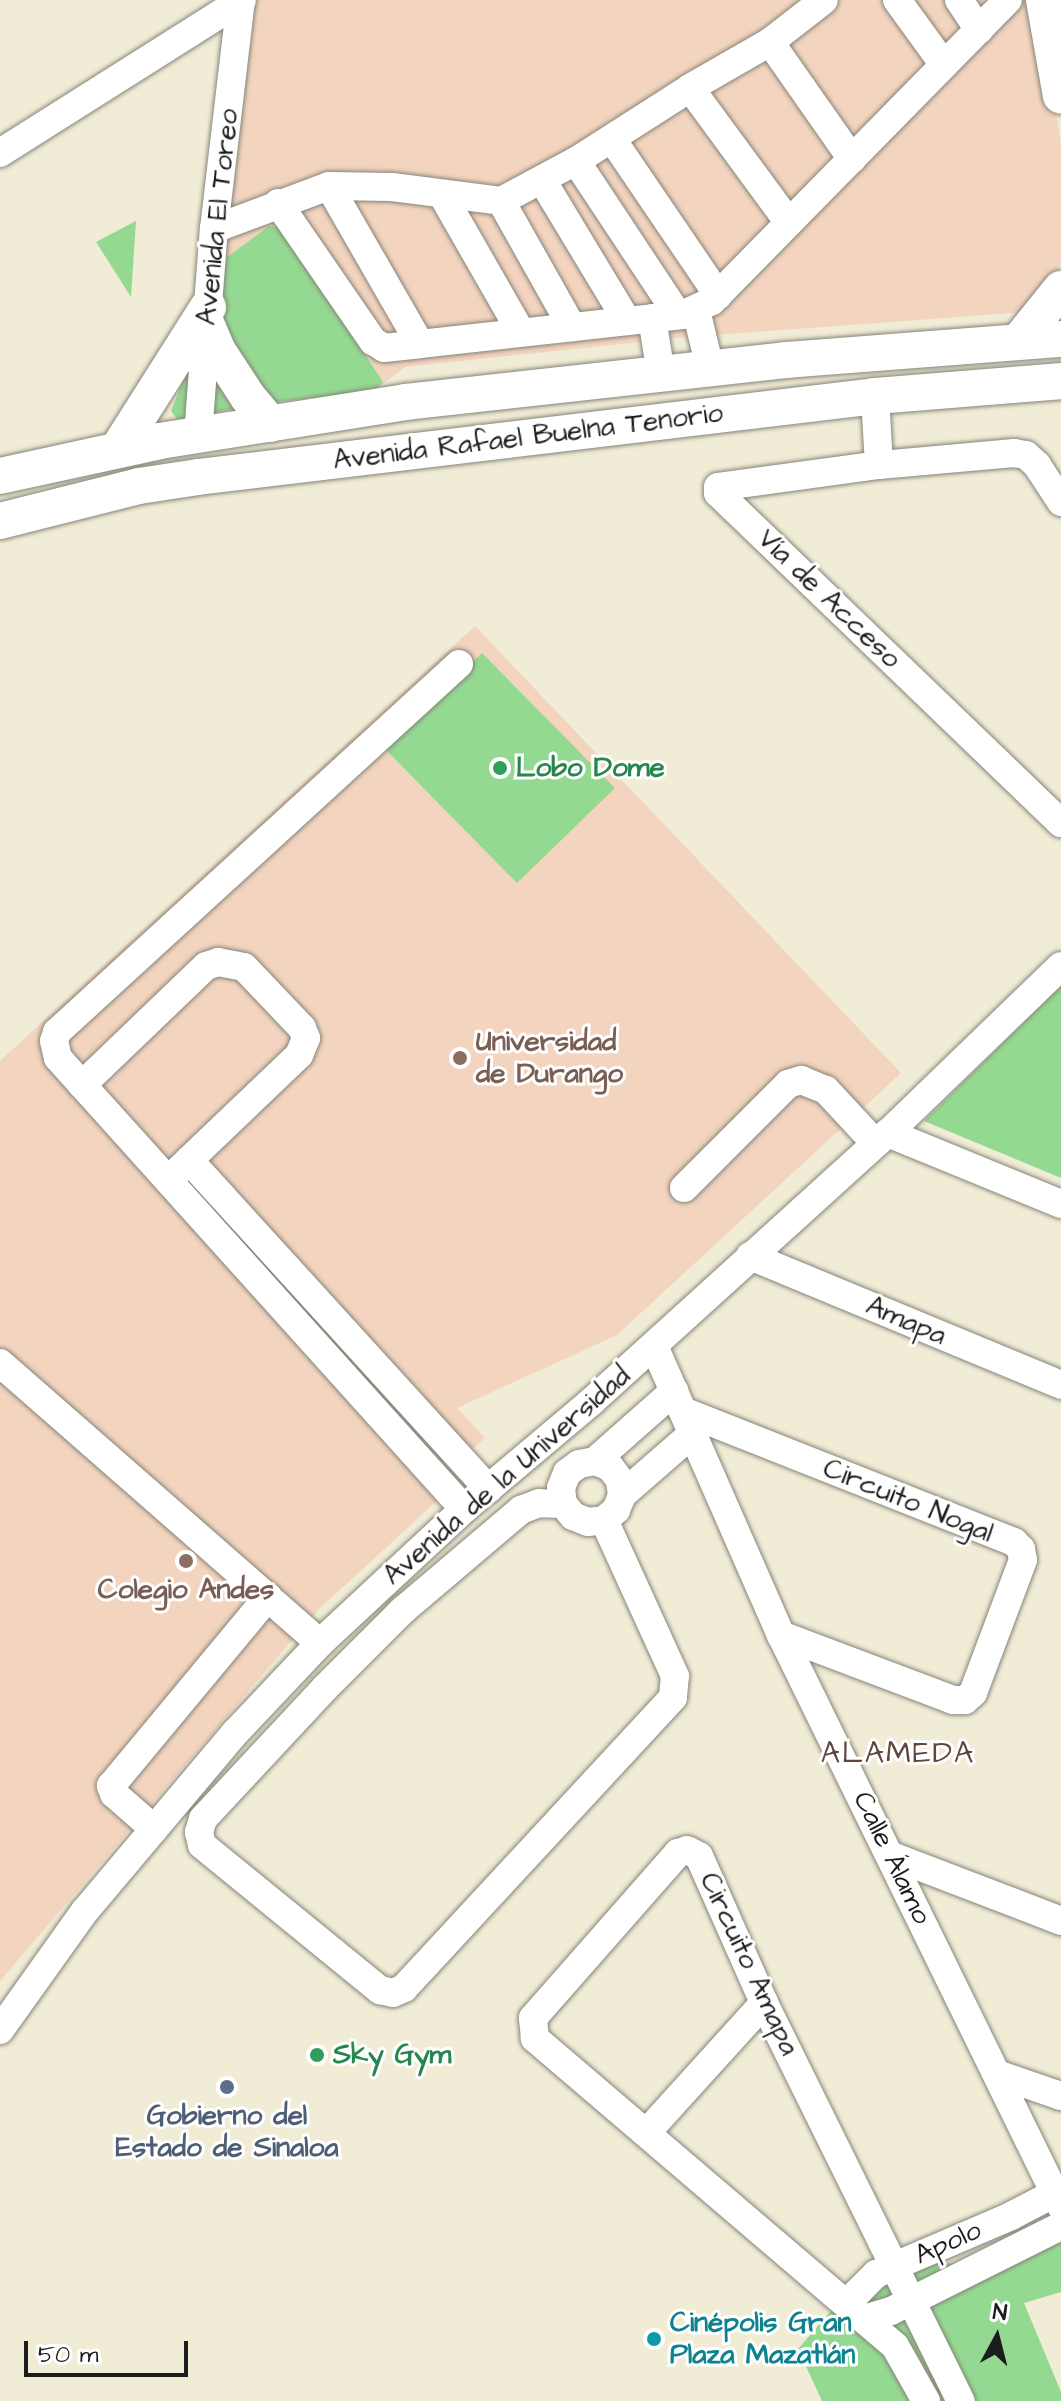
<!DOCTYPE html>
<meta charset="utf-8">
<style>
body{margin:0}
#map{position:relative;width:1061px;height:2401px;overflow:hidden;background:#f0ecd6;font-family:"Architects Daughter",sans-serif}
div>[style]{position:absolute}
.built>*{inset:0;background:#f3d4bf}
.green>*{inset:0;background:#94d992}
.roads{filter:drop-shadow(0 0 2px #868479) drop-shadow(0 0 2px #868479)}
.minor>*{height:28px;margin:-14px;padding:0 14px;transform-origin:14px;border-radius:14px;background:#fff}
.major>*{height:36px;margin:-18px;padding:0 18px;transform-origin:18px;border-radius:18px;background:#fff}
.dots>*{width:22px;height:22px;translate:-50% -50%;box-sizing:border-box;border:4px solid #fff;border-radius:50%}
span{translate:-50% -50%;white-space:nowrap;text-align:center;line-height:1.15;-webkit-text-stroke:6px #fff;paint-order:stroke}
.street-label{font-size:28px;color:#1c1c1c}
.leisure-label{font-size:28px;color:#27864d;font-weight:700}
.left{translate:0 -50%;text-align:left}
.education-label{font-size:28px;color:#785e54;font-weight:700}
.service-label{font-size:28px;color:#4e5e75;font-weight:700}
.culture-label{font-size:28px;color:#0d838f;font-weight:700}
.neighbourhood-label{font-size:30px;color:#5f4740;letter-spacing:2px}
.north{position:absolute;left:957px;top:2297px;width:80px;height:80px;-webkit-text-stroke:6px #fff;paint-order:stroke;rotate:7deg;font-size:22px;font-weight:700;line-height:32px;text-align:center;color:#1c1c1c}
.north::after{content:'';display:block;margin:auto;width:28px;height:36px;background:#1c1c1c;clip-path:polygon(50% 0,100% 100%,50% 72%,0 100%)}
.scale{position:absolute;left:24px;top:2341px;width:164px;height:36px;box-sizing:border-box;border:4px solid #1c1c1c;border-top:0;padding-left:10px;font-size:24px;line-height:28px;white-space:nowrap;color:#1c1c1c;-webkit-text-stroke:6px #fff;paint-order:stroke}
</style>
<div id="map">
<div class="built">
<div style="clip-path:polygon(256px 0,1040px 0,1061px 146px,1061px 262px,1049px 291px,1024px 312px,687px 337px,405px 367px,374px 391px,216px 323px)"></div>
<div style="clip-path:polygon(475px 626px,901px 1073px,617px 1335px,457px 1408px,485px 1438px,472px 1449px,464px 1442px,421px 1480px,438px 1500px,319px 1609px,0 1981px,0 1061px)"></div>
</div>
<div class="green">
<div style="clip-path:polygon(136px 221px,131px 297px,96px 242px)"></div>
<div style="clip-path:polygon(269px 226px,282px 228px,383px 382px,374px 391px,268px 403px,216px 323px,226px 258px)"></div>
<div style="clip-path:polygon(193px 355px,187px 418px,177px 419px,171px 411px)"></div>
<div style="clip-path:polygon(214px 367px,235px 408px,208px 414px)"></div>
<div style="clip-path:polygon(482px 653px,615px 788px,517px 883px,384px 748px)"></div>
<div style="clip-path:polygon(1061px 986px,1061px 1178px,924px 1121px)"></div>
<div style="clip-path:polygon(1056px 2233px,1061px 2243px,1061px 2292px,1024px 2303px,1061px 2392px,1061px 2401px,822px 2401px,798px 2349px,837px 2304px,933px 2263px,972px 2264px)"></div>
</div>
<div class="roads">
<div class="minor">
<div style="left:897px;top:0;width:80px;rotate:54.1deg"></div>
<div style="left:959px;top:0;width:36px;rotate:56deg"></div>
<div style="left:770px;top:42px;width:143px;rotate:55deg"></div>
<div style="left:690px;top:88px;width:167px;rotate:53.7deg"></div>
<div style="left:612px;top:139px;width:189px;rotate:55.8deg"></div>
<div style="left:0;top:153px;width:286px;rotate:-32.3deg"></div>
<div style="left:576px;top:161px;width:185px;rotate:56.5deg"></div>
<div style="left:542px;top:180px;width:165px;rotate:58.9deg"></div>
<div style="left:443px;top:196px;width:157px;rotate:60.2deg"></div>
<div style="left:501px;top:201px;width:145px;rotate:60.6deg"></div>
<div style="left:278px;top:203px;width:168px;rotate:55.5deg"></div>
<div style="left:373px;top:341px;width:13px;rotate:32deg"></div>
<div style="left:384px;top:348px;width:36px;rotate:-6deg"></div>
<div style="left:420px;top:344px;width:182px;rotate:-119.9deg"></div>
<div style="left:214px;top:229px;width:123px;rotate:-20.5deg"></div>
<div style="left:329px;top:186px;width:63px;rotate:0.9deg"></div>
<div style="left:392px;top:187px;width:110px;rotate:7.3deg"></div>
<div style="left:501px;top:201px;width:85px;rotate:-28.1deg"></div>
<div style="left:576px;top:161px;width:135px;rotate:-32.6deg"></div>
<div style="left:690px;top:88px;width:92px;rotate:-29.9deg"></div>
<div style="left:770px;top:42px;width:68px;rotate:-37.9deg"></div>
<div style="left:696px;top:310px;width:60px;rotate:76.4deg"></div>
<div style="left:652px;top:318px;width:57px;rotate:80.9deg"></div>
<div style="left:420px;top:344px;width:264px;rotate:-6.3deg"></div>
<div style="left:682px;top:315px;width:33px;rotate:-25deg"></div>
<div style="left:712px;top:301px;width:422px;rotate:-45.5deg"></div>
<div style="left:875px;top:396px;width:69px;rotate:86.7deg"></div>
<div style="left:198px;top:435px;width:207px;rotate:-85.6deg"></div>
<div style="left:214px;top:229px;width:231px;rotate:-83.3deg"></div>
<div style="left:1061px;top:502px;width:44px;rotate:-123deg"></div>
<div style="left:1037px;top:465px;width:15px;rotate:-138deg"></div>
<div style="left:1026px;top:455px;width:12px;rotate:-171deg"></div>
<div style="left:1014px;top:453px;width:136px;rotate:174.9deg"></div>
<div style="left:879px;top:465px;width:162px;rotate:172.2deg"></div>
<div style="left:718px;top:487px;width:6px;rotate:90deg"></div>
<div style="left:718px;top:493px;width:476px;rotate:43.9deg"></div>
<div style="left:459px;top:664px;width:545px;rotate:137.53deg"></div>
<div style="left:57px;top:1032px;width:9px;rotate:108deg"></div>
<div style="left:54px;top:1041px;width:17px;rotate:77deg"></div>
<div style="left:58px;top:1058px;width:607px;rotate:48.01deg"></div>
<div style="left:82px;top:1085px;width:172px;rotate:-43.8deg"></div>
<div style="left:206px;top:966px;width:13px;rotate:-18deg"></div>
<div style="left:218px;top:962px;width:26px;rotate:11deg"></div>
<div style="left:244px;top:967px;width:84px;rotate:46.4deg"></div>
<div style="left:302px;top:1028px;width:11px;rotate:68deg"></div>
<div style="left:306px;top:1038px;width:18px;rotate:112deg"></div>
<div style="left:299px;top:1055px;width:181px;rotate:136.3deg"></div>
<div style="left:888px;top:1133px;width:187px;rotate:22.3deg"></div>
<div style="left:189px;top:1160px;width:445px;rotate:47.7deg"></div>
<div style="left:684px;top:1188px;width:147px;rotate:-45deg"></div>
<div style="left:788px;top:1084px;width:14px;rotate:-17deg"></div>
<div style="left:801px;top:1080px;width:27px;rotate:22deg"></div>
<div style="left:826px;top:1090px;width:72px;rotate:47.2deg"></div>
<div style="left:750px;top:1256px;width:337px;rotate:22.5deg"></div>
<div style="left:654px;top:1346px;width:316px;rotate:66.3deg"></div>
<div style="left:781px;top:1635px;width:636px;rotate:63.88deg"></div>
<div style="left:0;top:1363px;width:425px;rotate:41.2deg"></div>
<div style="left:683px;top:1411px;width:356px;rotate:21.6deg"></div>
<div style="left:1014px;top:1542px;width:10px;rotate:45deg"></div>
<div style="left:1021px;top:1549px;width:11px;rotate:80deg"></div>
<div style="left:1023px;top:1560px;width:142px;rotate:110.6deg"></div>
<div style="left:973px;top:1693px;width:11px;rotate:139deg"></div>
<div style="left:965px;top:1700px;width:12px;rotate:180deg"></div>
<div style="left:953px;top:1700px;width:184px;rotate:-159.3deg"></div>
<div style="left:595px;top:1461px;width:106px;rotate:-41.5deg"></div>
<div style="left:622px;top:1495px;width:15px;rotate:-98deg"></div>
<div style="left:620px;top:1480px;width:16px;rotate:-128deg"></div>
<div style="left:610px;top:1467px;width:16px;rotate:-158deg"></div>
<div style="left:595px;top:1461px;width:16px;rotate:169deg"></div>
<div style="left:579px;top:1464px;width:15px;rotate:143deg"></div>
<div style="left:567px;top:1473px;width:16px;rotate:112deg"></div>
<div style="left:561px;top:1488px;width:16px;rotate:83deg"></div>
<div style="left:563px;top:1504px;width:16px;rotate:50deg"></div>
<div style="left:573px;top:1516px;width:16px;rotate:22deg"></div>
<div style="left:588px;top:1522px;width:16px;rotate:-7deg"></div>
<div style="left:604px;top:1520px;width:16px;rotate:-40deg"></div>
<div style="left:616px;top:1510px;width:16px;rotate:-68deg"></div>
<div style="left:622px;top:1495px;width:94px;rotate:-41.1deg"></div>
<div style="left:563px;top:1504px;width:24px;rotate:-178deg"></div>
<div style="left:539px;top:1503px;width:19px;rotate:159deg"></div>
<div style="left:521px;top:1510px;width:155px;rotate:139.7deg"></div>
<div style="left:403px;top:1610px;width:110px;rotate:135deg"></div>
<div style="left:325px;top:1688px;width:179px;rotate:133deg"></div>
<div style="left:203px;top:1819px;width:14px;rotate:107deg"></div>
<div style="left:199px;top:1832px;width:13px;rotate:77deg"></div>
<div style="left:202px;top:1845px;width:230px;rotate:39.2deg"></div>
<div style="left:380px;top:1990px;width:13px;rotate:13deg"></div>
<div style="left:393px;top:1993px;width:12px;rotate:-24deg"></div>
<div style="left:404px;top:1988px;width:396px;rotate:-47.2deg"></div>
<div style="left:673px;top:1697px;width:21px;rotate:-85deg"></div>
<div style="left:675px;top:1676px;width:171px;rotate:-114.5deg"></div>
<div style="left:154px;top:1829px;width:53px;rotate:-138.8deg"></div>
<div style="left:114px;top:1794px;width:9px;rotate:-111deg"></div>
<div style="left:111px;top:1786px;width:246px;rotate:-50.3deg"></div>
<div style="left:892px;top:1856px;width:181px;rotate:21deg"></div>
<div style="left:0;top:2030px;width:146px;rotate:-54.5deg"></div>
<div style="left:85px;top:1911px;width:233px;rotate:-49.9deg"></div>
<div style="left:235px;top:1733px;width:124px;rotate:-46.6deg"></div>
<div style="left:320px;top:1643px;width:197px;rotate:-42.9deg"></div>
<div style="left:464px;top:1509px;width:166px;rotate:-40.1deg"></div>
<div style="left:591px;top:1402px;width:401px;rotate:-42.2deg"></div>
<div style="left:888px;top:1133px;width:240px;rotate:-44deg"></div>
<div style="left:1000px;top:2075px;width:65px;rotate:19deg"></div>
<div style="left:648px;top:2131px;width:173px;rotate:-47.8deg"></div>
<div style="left:848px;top:2302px;width:40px;rotate:-45deg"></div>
<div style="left:876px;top:2274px;width:147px;rotate:-23.2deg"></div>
<div style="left:1011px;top:2216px;width:56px;rotate:-27.5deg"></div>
<div style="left:864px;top:2319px;width:28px;rotate:-17deg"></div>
<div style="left:891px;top:2311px;width:190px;rotate:-26.6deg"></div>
<div style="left:926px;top:2401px;width:63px;rotate:-119.4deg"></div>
<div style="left:895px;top:2346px;width:474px;rotate:-139.5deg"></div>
<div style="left:535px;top:2038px;width:20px;rotate:-96deg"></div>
<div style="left:533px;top:2018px;width:220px;rotate:-48.7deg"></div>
<div style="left:678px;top:1853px;width:9px;rotate:-18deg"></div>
<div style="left:687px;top:1850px;width:13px;rotate:27deg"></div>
<div style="left:699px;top:1856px;width:161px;rotate:66.1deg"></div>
<div style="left:764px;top:2003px;width:444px;rotate:63.7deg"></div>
</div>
<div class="major">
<div style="left:1044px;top:0;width:97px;rotate:80deg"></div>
<div style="left:206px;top:323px;width:30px;rotate:67deg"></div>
<div style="left:218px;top:351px;width:55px;rotate:56.9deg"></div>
<div style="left:248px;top:397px;width:35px;rotate:50deg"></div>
<div style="left:1019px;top:341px;width:67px;rotate:-51.1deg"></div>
<div style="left:118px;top:449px;width:168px;rotate:-57.6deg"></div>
<div style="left:0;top:476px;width:164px;rotate:-12.3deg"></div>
<div style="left:160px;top:441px;width:249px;rotate:-9deg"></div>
<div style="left:406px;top:402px;width:382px;rotate:-6.3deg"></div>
<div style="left:786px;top:360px;width:276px;rotate:-4.4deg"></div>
<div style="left:0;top:521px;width:143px;rotate:-14.1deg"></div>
<div style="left:139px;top:486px;width:60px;rotate:-8.7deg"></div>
<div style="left:198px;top:477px;width:682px;rotate:-6.82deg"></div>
<div style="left:875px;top:396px;width:187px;rotate:-4.6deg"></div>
</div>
</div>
<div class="dots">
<div style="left:500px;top:768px;background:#2e9e5b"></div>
<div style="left:460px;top:1058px;background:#8d6e63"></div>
<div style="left:186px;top:1561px;background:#8d6e63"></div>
<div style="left:317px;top:2055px;background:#2e9e5b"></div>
<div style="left:227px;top:2087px;background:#5c6f8a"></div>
<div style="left:654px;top:2339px;background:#0f9aa8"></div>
</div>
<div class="street-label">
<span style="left:218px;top:217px;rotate:-84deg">Avenida El Toreo</span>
<span style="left:528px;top:437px;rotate:-7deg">Avenida Rafael Buelna Tenorio</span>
<span style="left:829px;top:599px;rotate:44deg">Vía de Acceso</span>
<span style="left:906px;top:1321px;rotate:23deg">Amapa</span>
<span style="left:507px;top:1476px;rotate:-41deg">Avenida de la Universidad</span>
<span style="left:908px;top:1501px;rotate:22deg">Circuito Nogal</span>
<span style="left:892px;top:1858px;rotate:64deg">Calle Álamo</span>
<span style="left:749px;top:1964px;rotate:65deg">Circuito Amapa</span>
<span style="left:948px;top:2243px;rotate:-24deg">Apolo</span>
</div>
<div class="leisure-label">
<span class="left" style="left:516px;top:768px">Lobo Dome</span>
<span class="left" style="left:333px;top:2055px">Sky Gym</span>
</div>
<div class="education-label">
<span class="left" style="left:476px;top:1058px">Universidad<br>de Durango</span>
<span style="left:186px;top:1590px">Colegio Andes</span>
</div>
<div class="service-label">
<span style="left:227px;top:2132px">Gobierno del<br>Estado de Sinaloa</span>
</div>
<div class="culture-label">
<span class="left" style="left:670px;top:2339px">Cinépolis Gran<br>Plaza Mazatlán</span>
</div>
<div class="neighbourhood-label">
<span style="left:898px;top:1753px">ALAMEDA</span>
</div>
<div class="north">N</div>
<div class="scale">50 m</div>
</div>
